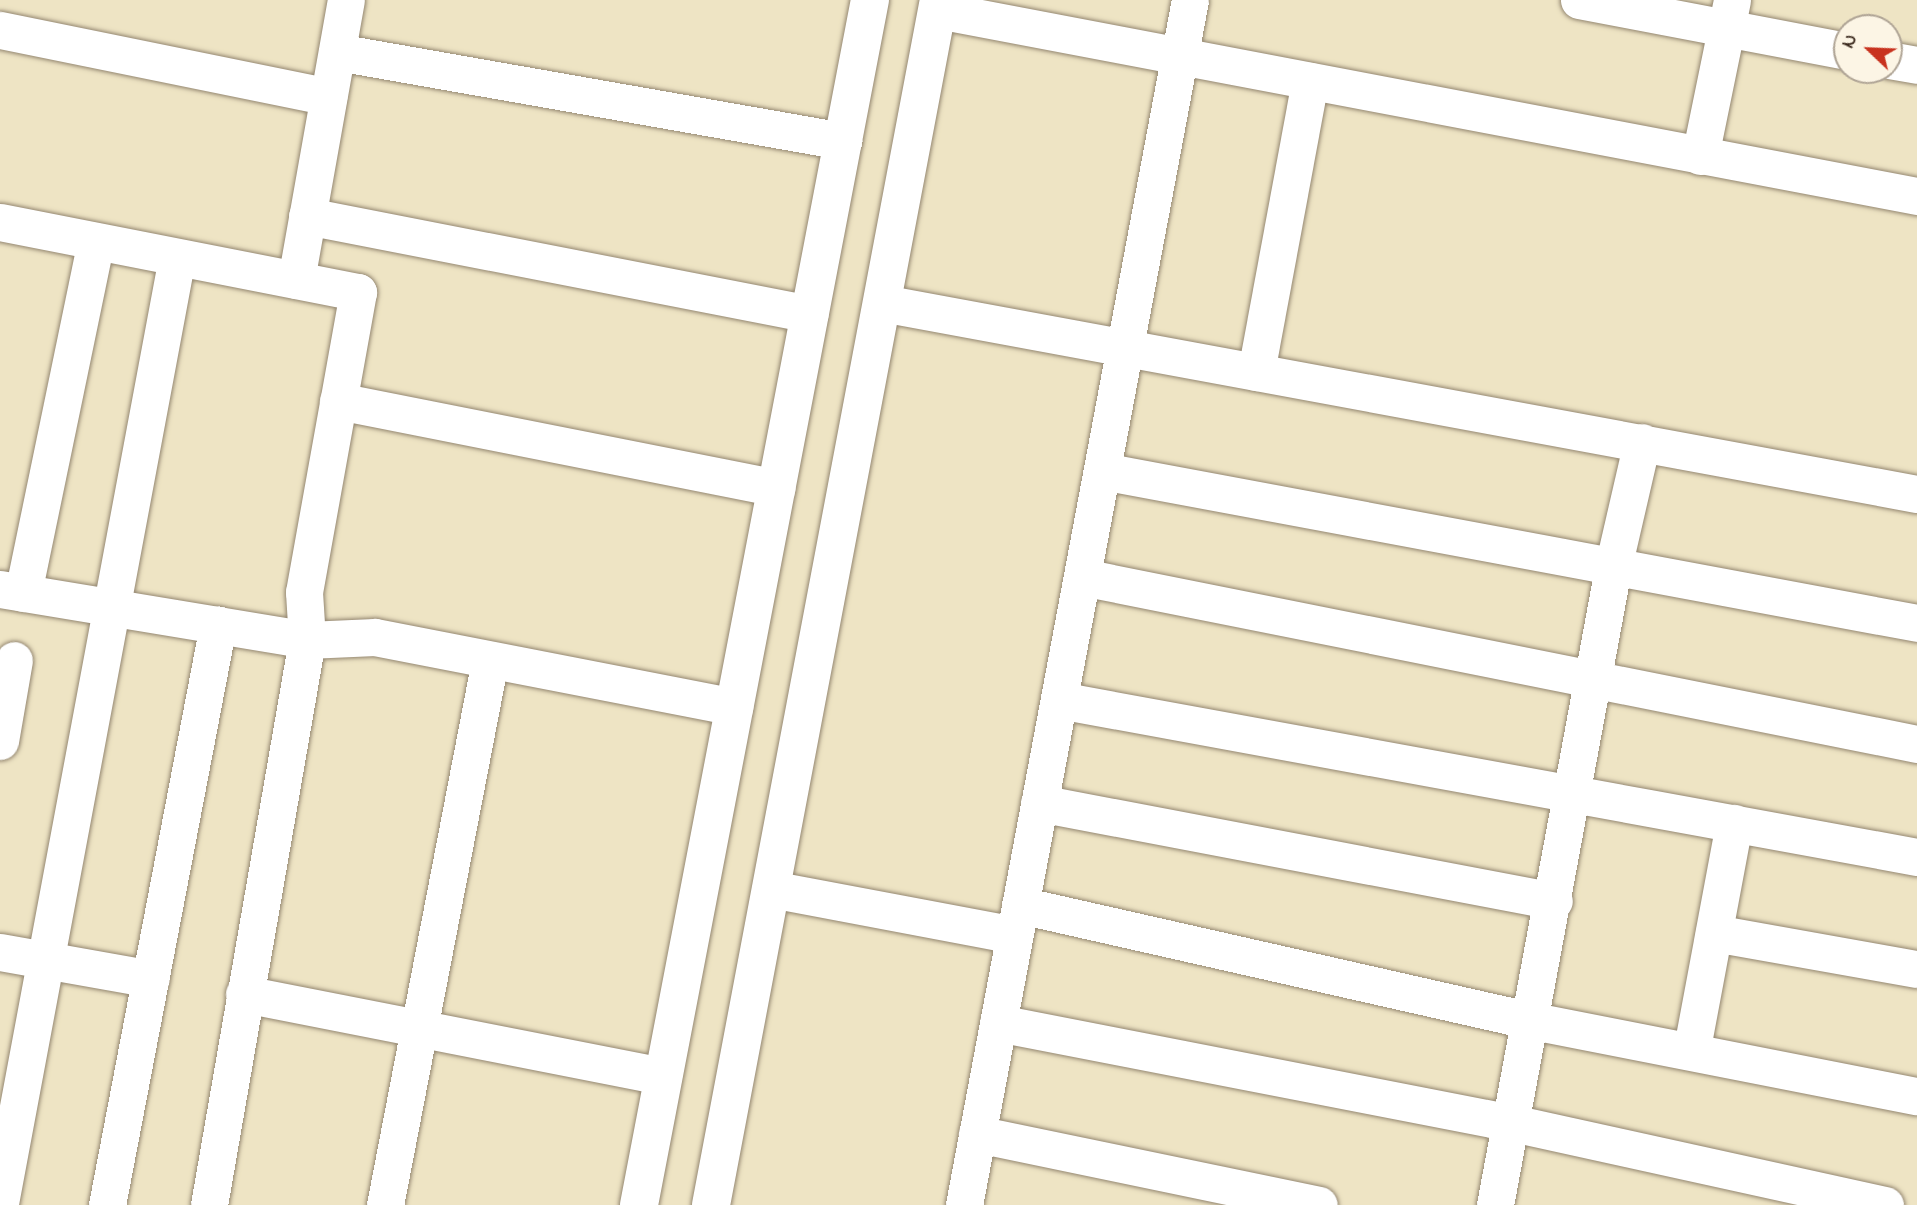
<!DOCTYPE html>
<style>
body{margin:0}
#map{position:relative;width:1917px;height:1205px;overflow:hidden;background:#eee4c4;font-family:"Indie Flower",sans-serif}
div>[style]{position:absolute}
.roads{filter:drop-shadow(0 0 2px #948771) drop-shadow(0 0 2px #948771)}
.minor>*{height:37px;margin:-18.5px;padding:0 18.5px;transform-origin:18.5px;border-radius:18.5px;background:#fff}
.major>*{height:38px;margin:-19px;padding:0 19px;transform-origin:19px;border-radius:19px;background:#fff}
span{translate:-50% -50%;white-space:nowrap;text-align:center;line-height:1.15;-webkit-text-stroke:7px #fcf5e5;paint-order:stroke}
.north{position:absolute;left:1833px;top:14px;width:70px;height:70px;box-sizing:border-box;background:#fcf5e5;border:2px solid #afa495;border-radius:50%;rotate:293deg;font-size:19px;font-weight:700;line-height:28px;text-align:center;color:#3b2a1e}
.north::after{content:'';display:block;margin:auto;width:24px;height:32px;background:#c8321e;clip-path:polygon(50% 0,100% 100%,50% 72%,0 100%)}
</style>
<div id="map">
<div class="roads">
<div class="minor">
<div style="left:1579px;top:0;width:273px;rotate:10.8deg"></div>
<div style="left:938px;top:10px;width:997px;rotate:10.76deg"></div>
<div style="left:0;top:30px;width:335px;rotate:11.5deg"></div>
<div style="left:337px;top:52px;width:514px;rotate:9.98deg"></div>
<div style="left:1889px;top:60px;width:28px;rotate:10deg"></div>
<div style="left:1700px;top:156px;width:159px;rotate:-78.4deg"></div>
<div style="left:307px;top:216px;width:512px;rotate:11.02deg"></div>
<div style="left:0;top:222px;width:365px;rotate:11.1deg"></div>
<div style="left:358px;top:292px;width:305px;rotate:100.2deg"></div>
<div style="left:304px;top:592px;width:48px;rotate:86.4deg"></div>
<div style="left:307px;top:640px;width:573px;rotate:99.84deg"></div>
<div style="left:296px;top:280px;width:284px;rotate:-79.9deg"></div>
<div style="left:882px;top:303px;width:1052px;rotate:10.46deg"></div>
<div style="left:1256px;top:372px;width:296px;rotate:-79.5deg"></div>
<div style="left:338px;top:401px;width:447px;rotate:11.2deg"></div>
<div style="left:1102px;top:471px;width:829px;rotate:10.56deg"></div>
<div style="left:1082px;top:577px;width:852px;rotate:11.31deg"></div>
<div style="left:0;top:589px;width:311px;rotate:9.4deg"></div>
<div style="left:307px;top:640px;width:68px;rotate:-2.5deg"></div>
<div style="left:375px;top:637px;width:366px;rotate:11deg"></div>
<div style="left:23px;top:593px;width:359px;rotate:-78.3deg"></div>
<div style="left:1059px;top:700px;width:872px;rotate:10.37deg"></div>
<div style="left:0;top:741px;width:82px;rotate:-80.2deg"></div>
<div style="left:1039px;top:803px;width:524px;rotate:10.77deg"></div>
<div style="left:771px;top:889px;width:247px;rotate:10.7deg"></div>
<div style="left:1020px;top:905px;width:521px;rotate:12.76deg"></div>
<div style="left:1528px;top:1020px;width:396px;rotate:11.1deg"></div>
<div style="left:1714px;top:933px;width:206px;rotate:10.1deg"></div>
<div style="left:0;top:952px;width:153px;rotate:10.1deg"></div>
<div style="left:244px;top:994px;width:427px;rotate:11.1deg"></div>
<div style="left:998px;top:1023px;width:524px;rotate:11.01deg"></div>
<div style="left:1512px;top:1123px;width:382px;rotate:12.4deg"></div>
<div style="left:1692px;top:1048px;width:229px;rotate:-79.4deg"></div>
<div style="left:977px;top:1134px;width:349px;rotate:11.7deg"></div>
<div style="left:0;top:1203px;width:962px;rotate:-79.4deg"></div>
<div style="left:107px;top:1205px;width:591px;rotate:-79.17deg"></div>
<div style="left:385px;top:1205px;width:555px;rotate:-79.09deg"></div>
<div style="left:964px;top:1205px;width:1226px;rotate:-79.38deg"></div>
<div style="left:1495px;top:1205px;width:653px;rotate:-79.5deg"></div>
<div style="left:1614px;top:563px;width:124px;rotate:-77deg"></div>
</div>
<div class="major">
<div style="left:639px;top:1205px;width:1227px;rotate:-79.15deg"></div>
<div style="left:711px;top:1205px;width:1226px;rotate:-79.29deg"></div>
</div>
</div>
<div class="north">N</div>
</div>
